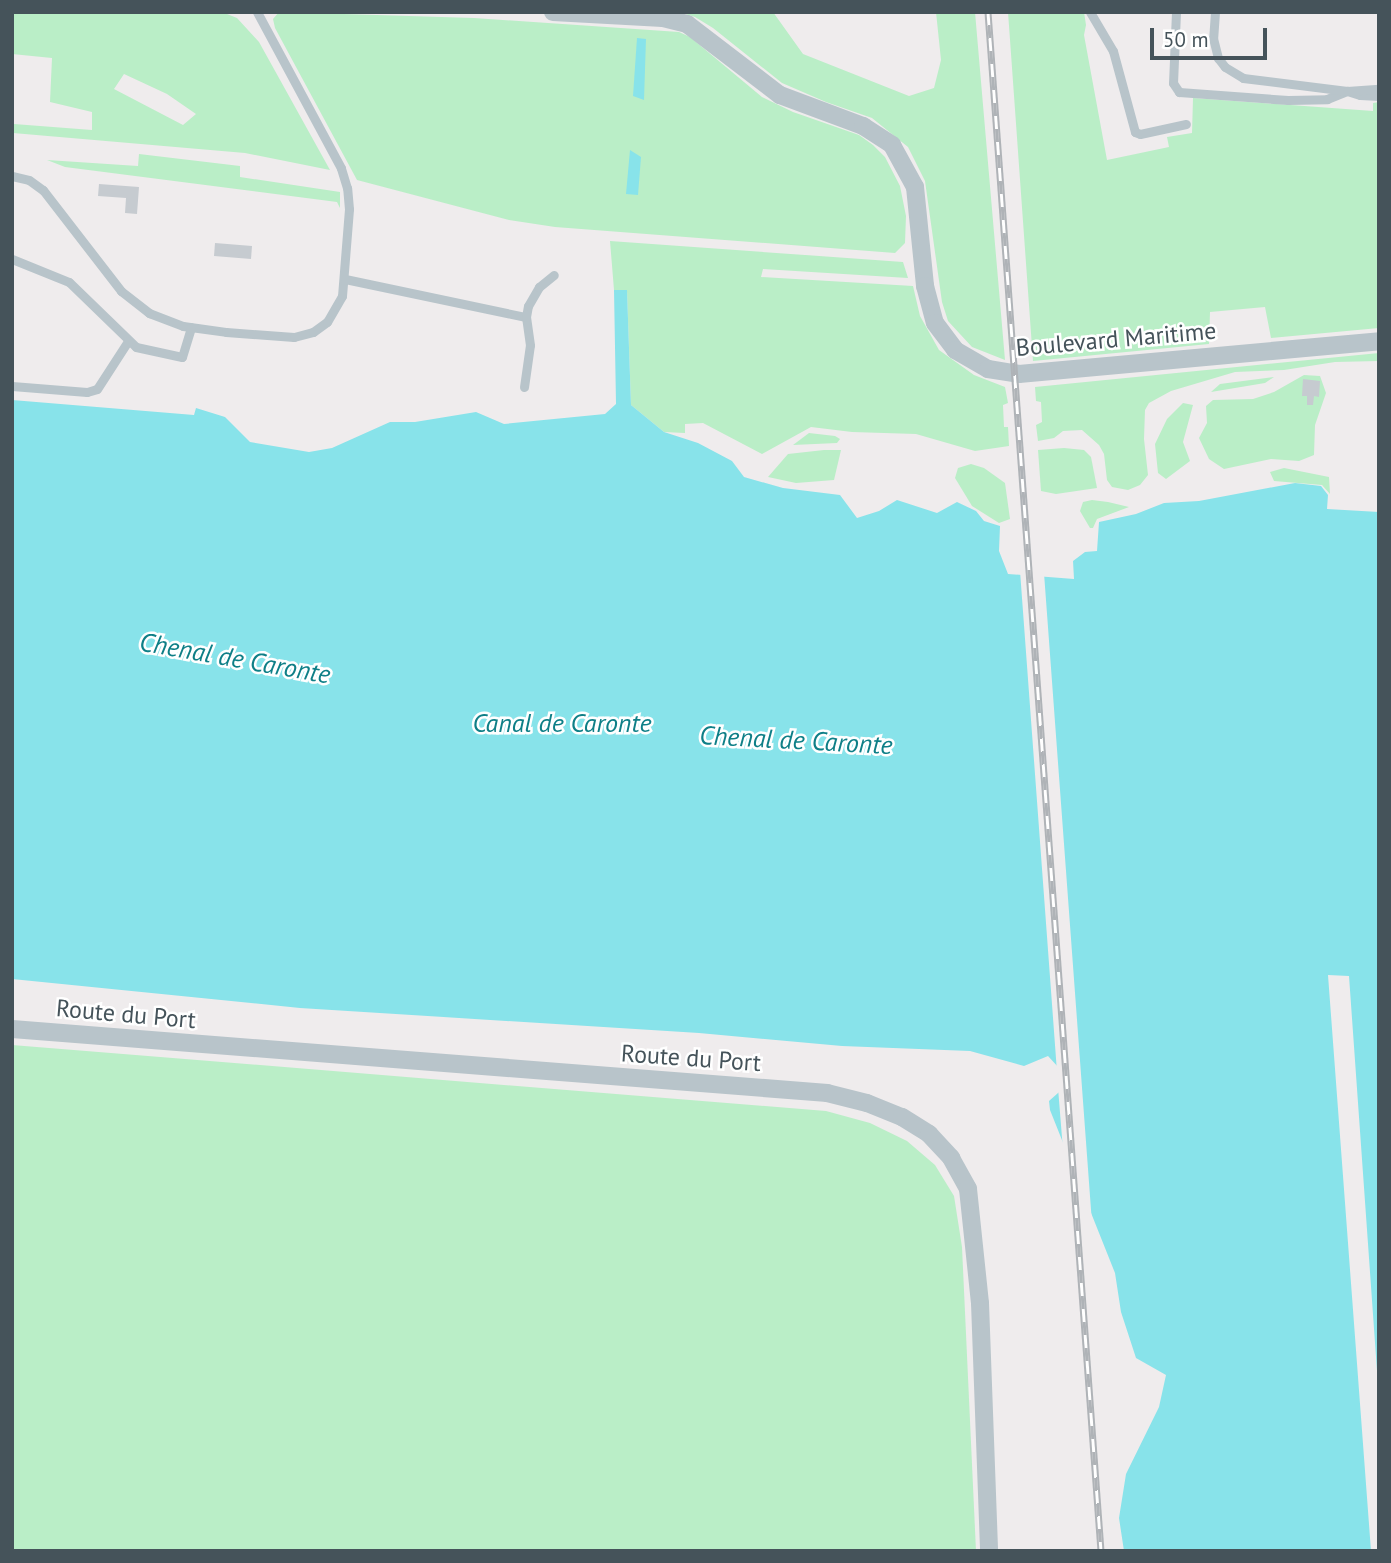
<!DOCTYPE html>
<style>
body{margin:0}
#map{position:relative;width:1391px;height:1563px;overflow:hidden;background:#efeced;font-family:"PT Sans",sans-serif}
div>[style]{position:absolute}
.green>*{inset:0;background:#baeec7}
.water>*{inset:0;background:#88e3ea}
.pier>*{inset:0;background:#efeced}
.building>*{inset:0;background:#c6cbd0}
.service>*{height:9px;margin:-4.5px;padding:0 4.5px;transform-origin:4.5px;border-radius:4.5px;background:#b8c4ca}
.minor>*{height:18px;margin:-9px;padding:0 9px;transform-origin:9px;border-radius:9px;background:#b8c4ca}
.rail>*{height:7px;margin-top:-3.5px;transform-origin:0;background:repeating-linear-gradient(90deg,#fff 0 13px,#afb3b7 0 26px);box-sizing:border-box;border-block:2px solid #afb3b7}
span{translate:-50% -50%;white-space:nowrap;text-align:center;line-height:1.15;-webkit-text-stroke:5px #fff;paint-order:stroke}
.street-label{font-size:24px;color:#45535a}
.water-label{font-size:26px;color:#0e7f87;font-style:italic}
.frame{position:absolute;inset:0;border:14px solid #45535a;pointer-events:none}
.scale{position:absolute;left:1150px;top:28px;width:117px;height:32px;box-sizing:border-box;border:4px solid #45535a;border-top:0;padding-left:9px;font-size:21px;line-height:24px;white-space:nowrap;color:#45535a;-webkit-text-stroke:5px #fff;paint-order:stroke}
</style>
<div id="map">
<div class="green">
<div style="clip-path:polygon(evenodd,12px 12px,222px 12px,237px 18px,259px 42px,330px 170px,245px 153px,13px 133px,14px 124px,92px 130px,92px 112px,50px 102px,52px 58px,12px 54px,12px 12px,124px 74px,167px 94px,196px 114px,183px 125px,114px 89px,124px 74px)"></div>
<div style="clip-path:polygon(279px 12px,474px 18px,679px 32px,690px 37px,762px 97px,793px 112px,859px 135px,873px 145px,885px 157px,900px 186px,906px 216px,905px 243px,895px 253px,555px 227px,509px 220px,357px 180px,275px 28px,273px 19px)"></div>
<div style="clip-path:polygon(679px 12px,773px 12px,803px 54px,909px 96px,934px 88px,941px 60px,936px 12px,975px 12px,1005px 360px,972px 347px,948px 321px,942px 302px,925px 181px,908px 147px,872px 118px,826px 102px,782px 83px,713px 28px,695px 17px)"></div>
<div style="clip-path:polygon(1008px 12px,1084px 12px,1086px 25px,1084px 35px,1107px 160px,1169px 147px,1167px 137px,1192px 133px,1193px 98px,1373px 111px,1373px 103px,1379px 102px,1379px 328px,1271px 338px,1265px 307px,1210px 312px,1209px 344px,1033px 361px)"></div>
<div style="clip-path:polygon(139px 154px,240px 166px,240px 177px,340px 192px,340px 208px,337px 202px,65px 167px,47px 160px,138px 166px)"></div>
<div style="clip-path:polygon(610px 241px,903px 262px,908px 278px,763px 269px,761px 277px,913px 286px,920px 316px,939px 350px,974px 375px,1005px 387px,1008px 403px,1003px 405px,1004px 427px,1008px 427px,1009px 446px,975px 451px,916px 434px,852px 432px,811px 427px,762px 454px,703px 423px,685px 424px,685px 433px,664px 432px,631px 405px,627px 291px,614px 290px)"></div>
<div style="clip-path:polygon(1379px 353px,1379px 361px,1335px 362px,1284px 370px,1235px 372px,1171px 391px,1149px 403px,1145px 410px,1144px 439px,1148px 475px,1140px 485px,1128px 490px,1112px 487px,1107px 480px,1104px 454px,1099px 445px,1082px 430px,1063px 431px,1054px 438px,1038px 441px,1036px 425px,1042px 422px,1041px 402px,1036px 401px,1035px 387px)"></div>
<div style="clip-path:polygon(1304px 375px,1320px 376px,1326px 393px,1315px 425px,1314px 455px,1299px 461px,1271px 459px,1224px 469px,1209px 459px,1199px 438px,1207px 423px,1206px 406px,1213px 400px,1253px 399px,1274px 392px)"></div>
<div style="clip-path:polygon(1274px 377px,1265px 383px,1211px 392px,1220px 384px)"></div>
<div style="clip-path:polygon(1183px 403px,1193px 405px,1183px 442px,1190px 461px,1166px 479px,1158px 473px,1155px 444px,1167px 419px)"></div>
<div style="clip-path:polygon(809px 433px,835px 436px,840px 439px,837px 443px,793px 445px)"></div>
<div style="clip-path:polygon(1064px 448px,1084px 450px,1091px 457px,1097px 488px,1056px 494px,1041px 491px,1038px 450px)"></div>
<div style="clip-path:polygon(824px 450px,841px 450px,834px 480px,796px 483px,768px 477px,788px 454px)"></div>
<div style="clip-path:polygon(971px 464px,984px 468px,1005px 483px,1010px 519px,999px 523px,972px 506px,955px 478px,958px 468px)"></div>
<div style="clip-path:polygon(1284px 468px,1329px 477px,1330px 494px,1322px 485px,1274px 481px,1270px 472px)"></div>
<div style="clip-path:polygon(1092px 500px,1108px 502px,1129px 507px,1097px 519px,1093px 528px,1090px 528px,1080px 511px,1083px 502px)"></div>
<div style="clip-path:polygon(12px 1045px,826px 1111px,870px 1123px,907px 1141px,935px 1165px,954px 1196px,962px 1247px,976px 1551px,12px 1551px)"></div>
</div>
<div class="water">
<div style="clip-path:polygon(637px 38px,646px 39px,644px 100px,633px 96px)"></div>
<div style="clip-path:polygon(630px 150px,641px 157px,638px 195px,626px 194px)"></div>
<div style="clip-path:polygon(614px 290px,627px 290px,631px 405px,664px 432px,698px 443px,732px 461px,744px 477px,783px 488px,840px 495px,857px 518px,879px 511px,897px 500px,937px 513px,957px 502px,976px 511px,984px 521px,1000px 526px,999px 551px,1008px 574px,1074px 579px,1073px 561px,1085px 552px,1097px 551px,1099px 522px,1136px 514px,1164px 503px,1199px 501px,1295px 483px,1321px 486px,1328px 495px,1327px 509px,1379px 512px,1379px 1399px,1349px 976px,1328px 975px,1371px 1551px,1124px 1551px,1119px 1518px,1126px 1474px,1159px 1407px,1166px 1375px,1136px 1358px,1121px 1312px,1115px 1273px,1050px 1110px,1049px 1101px,1067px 1085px,1059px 1068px,1048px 1056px,1024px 1066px,970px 1051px,842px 1046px,699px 1033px,300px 1008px,12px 979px,12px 400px,194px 415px,196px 408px,225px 417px,250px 442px,309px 452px,332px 448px,390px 422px,415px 422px,476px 412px,504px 424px,605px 414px,616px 404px)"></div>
</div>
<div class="pier">
<div style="clip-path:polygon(1020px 571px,1044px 573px,1092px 1223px,1063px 1150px,1058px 1088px,1063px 1085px,1057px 1072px)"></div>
</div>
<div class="building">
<div style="clip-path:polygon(99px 184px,139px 187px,137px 214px,125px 213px,126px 198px,98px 196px)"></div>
<div style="clip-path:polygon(215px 243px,252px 246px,251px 259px,214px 256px)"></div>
<div style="clip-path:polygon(1303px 379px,1320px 381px,1319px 397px,1314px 396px,1313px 405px,1307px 405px,1307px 396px,1302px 396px)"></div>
</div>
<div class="service">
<div style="left:1090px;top:12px;width:45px;rotate:59.5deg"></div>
<div style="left:1113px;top:51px;width:84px;rotate:74.8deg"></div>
<div style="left:1135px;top:132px;width:5px;rotate:22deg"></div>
<div style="left:1140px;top:134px;width:47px;rotate:-12.3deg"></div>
<div style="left:1176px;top:12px;width:71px;rotate:92.4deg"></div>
<div style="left:1173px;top:83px;width:11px;rotate:56deg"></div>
<div style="left:1179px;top:92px;width:109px;rotate:4.2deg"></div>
<div style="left:1288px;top:100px;width:39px;rotate:-1deg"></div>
<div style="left:1327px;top:99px;width:22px;rotate:-22deg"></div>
<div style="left:1347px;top:91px;width:14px;rotate:17deg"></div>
<div style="left:1360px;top:95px;width:19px;rotate:3deg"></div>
<div style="left:1215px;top:12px;width:26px;rotate:94deg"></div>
<div style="left:1213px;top:38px;width:21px;rotate:76deg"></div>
<div style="left:1218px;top:58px;width:11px;rotate:52deg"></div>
<div style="left:1225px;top:67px;width:21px;rotate:31deg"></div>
<div style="left:1243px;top:78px;width:105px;rotate:7.1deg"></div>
<div style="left:1347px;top:91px;width:32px;rotate:-4deg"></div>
<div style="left:12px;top:176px;width:17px;rotate:13deg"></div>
<div style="left:29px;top:180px;width:17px;rotate:36deg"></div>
<div style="left:43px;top:190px;width:128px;rotate:52.3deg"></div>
<div style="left:121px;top:291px;width:36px;rotate:38deg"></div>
<div style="left:149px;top:313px;width:36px;rotate:21deg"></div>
<div style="left:183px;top:326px;width:43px;rotate:7.9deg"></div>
<div style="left:226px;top:332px;width:68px;rotate:4.2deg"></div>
<div style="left:294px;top:337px;width:20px;rotate:-15deg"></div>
<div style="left:313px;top:332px;width:17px;rotate:-36deg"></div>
<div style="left:327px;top:322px;width:30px;rotate:-60deg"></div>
<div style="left:342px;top:296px;width:87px;rotate:-85.4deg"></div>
<div style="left:349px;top:209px;width:21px;rotate:-95deg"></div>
<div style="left:347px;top:188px;width:21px;rotate:-107deg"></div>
<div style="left:341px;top:168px;width:177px;rotate:-118.3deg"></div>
<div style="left:12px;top:259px;width:61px;rotate:22deg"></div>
<div style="left:69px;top:282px;width:93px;rotate:44.1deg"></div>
<div style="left:136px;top:347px;width:47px;rotate:12.3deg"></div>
<div style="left:182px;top:357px;width:31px;rotate:-73deg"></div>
<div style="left:345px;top:279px;width:185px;rotate:11.9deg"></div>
<div style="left:12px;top:386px;width:75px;rotate:4.6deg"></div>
<div style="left:87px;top:392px;width:10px;rotate:-17deg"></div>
<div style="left:97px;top:389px;width:57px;rotate:-57.1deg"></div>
<div style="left:524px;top:387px;width:42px;rotate:-81.9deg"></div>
<div style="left:530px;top:345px;width:28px;rotate:-98deg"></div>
<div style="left:526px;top:317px;width:11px;rotate:-80deg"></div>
<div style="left:528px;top:306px;width:22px;rotate:-60deg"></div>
<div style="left:539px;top:287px;width:19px;rotate:-39deg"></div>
</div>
<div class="minor">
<div style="left:553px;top:12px;width:110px;rotate:3.1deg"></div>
<div style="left:663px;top:18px;width:25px;rotate:14deg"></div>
<div style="left:687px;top:24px;width:117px;rotate:37.4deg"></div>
<div style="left:780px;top:95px;width:89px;rotate:20.5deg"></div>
<div style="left:863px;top:126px;width:35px;rotate:33deg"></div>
<div style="left:892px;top:145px;width:48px;rotate:61.3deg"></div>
<div style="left:915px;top:187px;width:100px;rotate:84.2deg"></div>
<div style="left:925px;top:286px;width:38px;rotate:75deg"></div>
<div style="left:935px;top:323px;width:34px;rotate:53deg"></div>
<div style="left:955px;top:350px;width:38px;rotate:30deg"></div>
<div style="left:988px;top:369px;width:31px;rotate:9deg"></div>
<div style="left:1019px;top:374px;width:362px;rotate:-5.2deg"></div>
<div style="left:12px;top:1029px;width:818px;rotate:4.49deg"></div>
<div style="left:827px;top:1093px;width:41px;rotate:14deg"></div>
<div style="left:867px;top:1103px;width:38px;rotate:22deg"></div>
<div style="left:902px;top:1117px;width:32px;rotate:32deg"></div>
<div style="left:929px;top:1134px;width:33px;rotate:47deg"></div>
<div style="left:951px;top:1158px;width:35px;rotate:61deg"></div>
<div style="left:968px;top:1189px;width:115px;rotate:84deg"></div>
<div style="left:980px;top:1303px;width:248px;rotate:87.9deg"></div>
</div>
<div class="rail">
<div style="left:988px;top:12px;width:1543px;rotate:85.8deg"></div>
</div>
<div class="street-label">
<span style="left:1116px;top:339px;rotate:-5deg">Boulevard Maritime</span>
<span style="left:126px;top:1014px;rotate:5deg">Route du Port</span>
<span style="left:691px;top:1058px;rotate:4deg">Route du Port</span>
</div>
<div class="water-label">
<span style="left:235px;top:658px;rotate:10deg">Chenal de Caronte</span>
<span style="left:562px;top:723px">Canal de Caronte</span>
<span style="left:796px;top:740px;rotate:3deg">Chenal de Caronte</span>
</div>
<div class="frame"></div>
<div class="scale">50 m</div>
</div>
